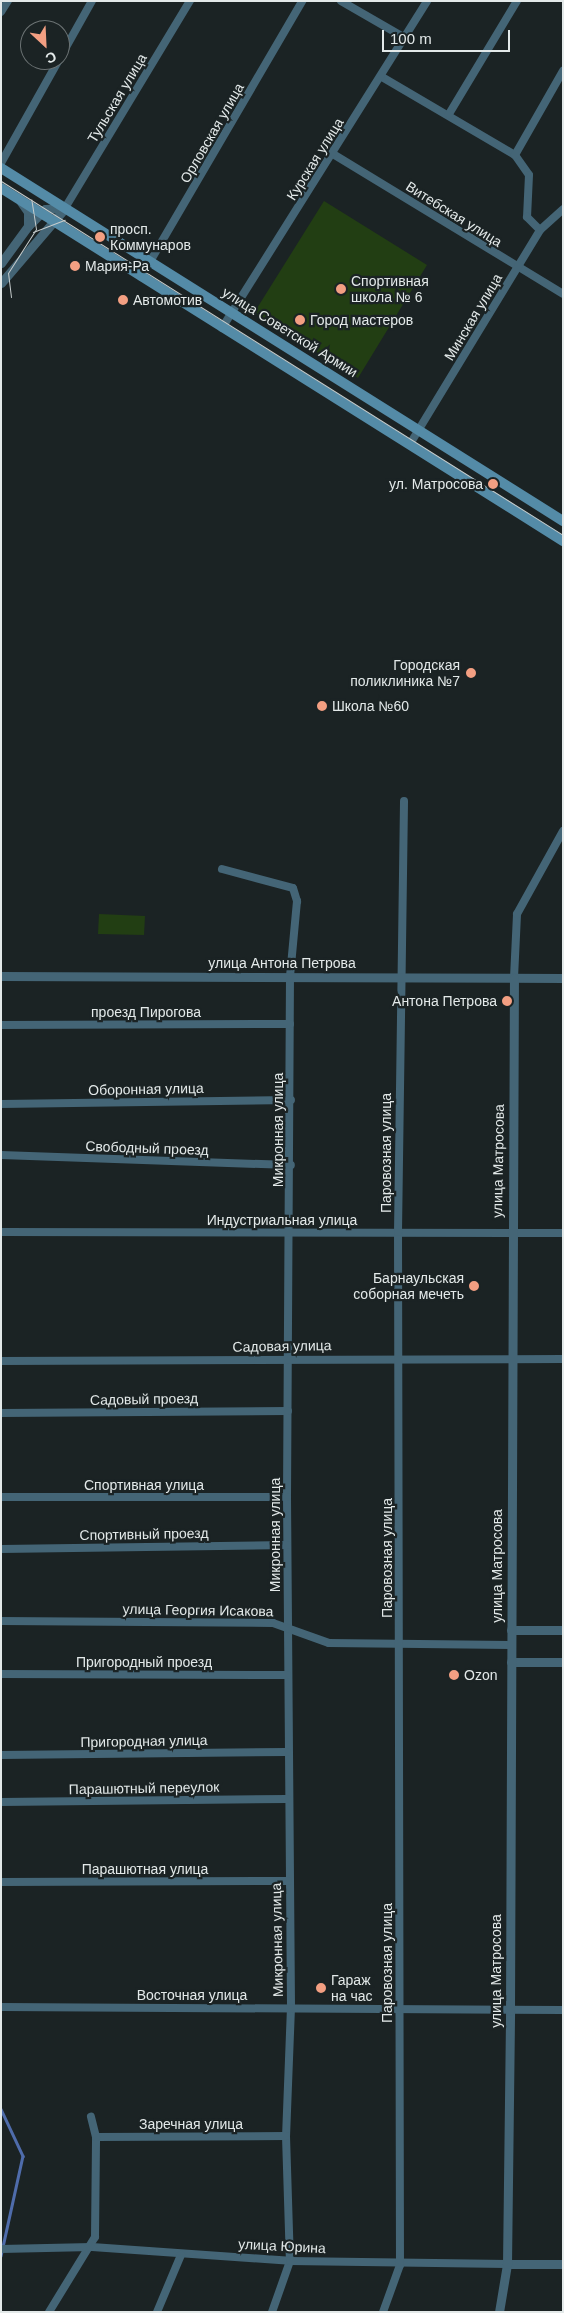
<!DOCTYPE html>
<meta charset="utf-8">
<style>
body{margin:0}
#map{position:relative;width:564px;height:2313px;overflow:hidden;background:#1b2324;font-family:Arial,sans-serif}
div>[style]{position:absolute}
.green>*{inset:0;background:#223e13}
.stream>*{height:2.5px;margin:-1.25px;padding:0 1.25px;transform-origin:1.25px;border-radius:1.25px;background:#4f6cab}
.minor>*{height:8px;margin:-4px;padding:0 4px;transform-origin:4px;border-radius:4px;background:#446576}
.tertiary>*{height:9px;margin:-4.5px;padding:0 4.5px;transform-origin:4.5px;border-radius:4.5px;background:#446576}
.secondary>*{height:10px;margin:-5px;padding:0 5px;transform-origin:5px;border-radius:5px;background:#548ba7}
.tram>*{height:1px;margin:-0.5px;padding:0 0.5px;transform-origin:0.5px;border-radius:0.5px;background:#c6cccc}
.dots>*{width:14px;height:14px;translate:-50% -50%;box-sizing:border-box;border:2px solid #1b2324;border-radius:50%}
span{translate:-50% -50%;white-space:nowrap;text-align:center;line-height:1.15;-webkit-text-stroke:4.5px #1b2324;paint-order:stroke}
.street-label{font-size:14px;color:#e3e9e9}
.poi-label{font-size:14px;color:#e3e9e9}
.left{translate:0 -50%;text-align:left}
.right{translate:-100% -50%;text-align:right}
.frame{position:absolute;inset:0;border:2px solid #e3e9e9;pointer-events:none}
.north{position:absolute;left:20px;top:20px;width:50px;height:50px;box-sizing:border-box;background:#1b2324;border:1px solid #6b7273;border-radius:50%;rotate:155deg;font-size:14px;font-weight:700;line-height:20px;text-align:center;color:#e3e9e9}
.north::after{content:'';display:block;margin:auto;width:18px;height:22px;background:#f39f82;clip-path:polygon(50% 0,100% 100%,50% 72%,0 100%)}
.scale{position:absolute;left:382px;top:30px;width:128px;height:22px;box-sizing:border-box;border:2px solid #e3e9e9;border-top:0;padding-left:6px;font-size:15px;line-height:18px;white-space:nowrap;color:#e3e9e9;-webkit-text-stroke:4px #1b2324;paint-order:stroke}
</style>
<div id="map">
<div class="green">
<div style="clip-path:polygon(324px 201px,427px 265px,358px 378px,254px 313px)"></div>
<div style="clip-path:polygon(99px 914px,145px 916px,144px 935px,98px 934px)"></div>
</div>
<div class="stream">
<div style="left:1px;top:2109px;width:52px;rotate:64.9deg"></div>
<div style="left:23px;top:2156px;width:102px;rotate:102.4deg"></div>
</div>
<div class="minor">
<div style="left:341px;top:1px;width:74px;rotate:30deg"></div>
<div style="left:1px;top:12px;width:13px;rotate:-58deg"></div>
<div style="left:382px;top:77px;width:154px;rotate:30.4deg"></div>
<div style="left:515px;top:155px;width:24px;rotate:55deg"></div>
<div style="left:529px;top:175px;width:42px;rotate:92.7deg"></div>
<div style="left:527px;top:217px;width:18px;rotate:45deg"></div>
<div style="left:449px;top:114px;width:132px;rotate:-59deg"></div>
<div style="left:333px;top:154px;width:269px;rotate:31.3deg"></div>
<div style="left:515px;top:155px;width:97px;rotate:-60.3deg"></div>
<div style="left:1px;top:163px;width:186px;rotate:-60.7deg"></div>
<div style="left:65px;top:208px;width:242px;rotate:-58.9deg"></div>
<div style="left:141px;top:277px;width:320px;rotate:-59.7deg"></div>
<div style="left:222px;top:328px;width:386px;rotate:-57.9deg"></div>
<div style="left:410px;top:444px;width:250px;rotate:-58.7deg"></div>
<div style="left:540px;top:230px;width:31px;rotate:-42deg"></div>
<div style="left:222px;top:869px;width:73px;rotate:15deg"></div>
<div style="left:293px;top:888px;width:14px;rotate:73deg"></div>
<div style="left:297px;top:901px;width:75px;rotate:95.3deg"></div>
<div style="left:290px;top:976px;width:521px;rotate:90.33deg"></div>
<div style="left:287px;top:1497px;width:510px;rotate:89.55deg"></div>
<div style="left:291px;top:2007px;width:129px;rotate:92.2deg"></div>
<div style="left:286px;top:2136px;width:125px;rotate:88.2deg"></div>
<div style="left:290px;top:2261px;width:54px;rotate:109.4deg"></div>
<div style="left:514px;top:978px;width:64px;rotate:-87.3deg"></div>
<div style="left:517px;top:914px;width:95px;rotate:-61deg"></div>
<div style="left:1px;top:1025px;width:289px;rotate:-0.2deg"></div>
<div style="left:1px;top:1104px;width:290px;rotate:-0.8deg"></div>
<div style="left:1px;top:1155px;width:290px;rotate:2deg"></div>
<div style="left:1px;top:1232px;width:562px;rotate:0.1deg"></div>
<div style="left:1px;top:1361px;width:562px;rotate:-0.2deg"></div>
<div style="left:1px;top:1413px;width:287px;rotate:-0.4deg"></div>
<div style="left:1px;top:1497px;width:286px"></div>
<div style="left:1px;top:1549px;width:286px;rotate:-0.8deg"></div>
<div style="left:1px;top:1621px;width:272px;rotate:0.4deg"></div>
<div style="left:273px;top:1623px;width:59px;rotate:19.7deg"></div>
<div style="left:329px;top:1643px;width:181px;rotate:0.6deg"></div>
<div style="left:1px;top:1674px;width:286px;rotate:0.2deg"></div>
<div style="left:1px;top:1755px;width:286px;rotate:-0.6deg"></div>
<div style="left:1px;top:1802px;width:286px;rotate:-0.6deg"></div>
<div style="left:1px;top:1882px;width:287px;rotate:-0.2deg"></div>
<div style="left:1px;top:2007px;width:562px;rotate:0.31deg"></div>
<div style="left:96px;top:2137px;width:190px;rotate:-0.3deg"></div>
<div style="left:1px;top:2249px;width:91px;rotate:-1.3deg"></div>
<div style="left:92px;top:2247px;width:198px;rotate:4deg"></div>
<div style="left:290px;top:2261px;width:217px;rotate:0.8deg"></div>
<div style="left:49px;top:2312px;width:88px;rotate:-58.5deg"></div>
<div style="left:95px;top:2237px;width:100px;rotate:-89.4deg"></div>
<div style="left:96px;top:2137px;width:21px;rotate:-104deg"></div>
<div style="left:157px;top:2312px;width:62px;rotate:-67.2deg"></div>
<div style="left:383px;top:2312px;width:50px;rotate:-70.1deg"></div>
<div style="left:400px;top:2265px;width:1033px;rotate:-90.11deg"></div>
<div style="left:398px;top:1232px;width:431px;rotate:-89.2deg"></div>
</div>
<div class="tertiary">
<div style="left:1px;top:263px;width:46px;rotate:-53.9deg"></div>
<div style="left:28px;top:226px;width:14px;rotate:-90deg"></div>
<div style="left:28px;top:212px;width:12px;rotate:-125deg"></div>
<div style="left:1px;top:283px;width:99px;rotate:-49.5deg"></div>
<div style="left:65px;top:208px;width:20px;rotate:177deg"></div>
<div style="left:45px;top:209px;width:24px;rotate:135deg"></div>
<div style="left:1px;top:976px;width:562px;rotate:0.2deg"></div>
<div style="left:511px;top:1630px;width:52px"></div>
<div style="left:511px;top:1662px;width:52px"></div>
<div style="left:507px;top:2264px;width:56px"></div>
<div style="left:499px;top:2312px;width:49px;rotate:-80.5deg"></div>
<div style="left:507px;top:2264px;width:253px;rotate:-89.3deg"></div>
<div style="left:510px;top:2011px;width:1033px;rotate:-89.78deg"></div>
</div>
<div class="secondary">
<div style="left:1px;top:168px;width:664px;rotate:32.13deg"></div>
<div style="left:1px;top:188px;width:664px;rotate:32.13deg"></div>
</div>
<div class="tram">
<div style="left:1px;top:181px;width:664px;rotate:32.21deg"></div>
<div style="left:33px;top:232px;width:34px;rotate:-21deg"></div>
<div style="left:11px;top:297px;width:24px;rotate:-97deg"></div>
<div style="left:8px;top:273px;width:52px;rotate:-57.5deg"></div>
<div style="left:36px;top:229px;width:30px;rotate:-99deg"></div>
</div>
<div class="dots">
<div style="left:100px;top:237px;background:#f39f82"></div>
<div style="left:75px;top:266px;background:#f39f82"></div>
<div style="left:341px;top:289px;background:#f39f82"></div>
<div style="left:123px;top:300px;background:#f39f82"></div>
<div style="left:300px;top:320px;background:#f39f82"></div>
<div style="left:493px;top:484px;background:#f39f82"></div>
<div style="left:471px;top:673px;background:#f39f82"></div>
<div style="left:322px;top:706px;background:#f39f82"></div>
<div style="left:507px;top:1001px;background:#f39f82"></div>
<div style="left:474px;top:1286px;background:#f39f82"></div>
<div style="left:454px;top:1675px;background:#f39f82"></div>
<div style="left:321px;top:1988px;background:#f39f82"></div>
</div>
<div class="street-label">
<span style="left:117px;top:98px;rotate:-59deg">Тульская улица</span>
<span style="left:212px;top:133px;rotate:-60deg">Орловская улица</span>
<span style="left:315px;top:159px;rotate:-58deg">Курская улица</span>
<span style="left:454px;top:214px;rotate:32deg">Витебская улица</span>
<span style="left:473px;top:317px;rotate:-59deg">Минская улица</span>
<span style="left:290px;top:332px;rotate:32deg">улица Советской Армии</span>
<span style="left:282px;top:963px">улица Антона Петрова</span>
<span style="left:146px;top:1012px">проезд Пирогова</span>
<span style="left:146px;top:1089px;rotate:-1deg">Оборонная улица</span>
<span style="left:278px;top:1130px;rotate:-90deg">Микронная улица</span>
<span style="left:147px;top:1148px;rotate:2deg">Свободный проезд</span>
<span style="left:386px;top:1153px;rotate:-90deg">Паровозная улица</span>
<span style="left:498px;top:1161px;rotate:-89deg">улица Матросова</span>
<span style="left:282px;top:1220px">Индустриальная улица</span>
<span style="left:282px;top:1346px;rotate:-1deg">Садовая улица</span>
<span style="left:144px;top:1399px;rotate:-1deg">Садовый проезд</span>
<span style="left:144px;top:1485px">Спортивная улица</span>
<span style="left:144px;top:1534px;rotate:-1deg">Спортивный проезд</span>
<span style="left:275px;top:1535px;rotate:-90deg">Микронная улица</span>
<span style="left:387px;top:1558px;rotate:-90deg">Паровозная улица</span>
<span style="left:497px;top:1566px;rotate:-90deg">улица Матросова</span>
<span style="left:198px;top:1610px;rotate:1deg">улица Георгия Исакова</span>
<span style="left:144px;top:1662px">Пригородный проезд</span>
<span style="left:144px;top:1741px;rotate:-1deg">Пригородная улица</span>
<span style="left:144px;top:1788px;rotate:-1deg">Парашютный переулок</span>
<span style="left:145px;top:1869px">Парашютная улица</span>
<span style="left:277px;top:1940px;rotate:-91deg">Микронная улица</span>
<span style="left:387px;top:1963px;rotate:-90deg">Паровозная улица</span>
<span style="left:496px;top:1971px;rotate:-90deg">улица Матросова</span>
<span style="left:192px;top:1995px">Восточная улица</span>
<span style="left:191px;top:2124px">Заречная улица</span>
<span style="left:282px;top:2246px;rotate:3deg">улица Юрина</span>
</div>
<div class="poi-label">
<span class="left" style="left:110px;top:237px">просп.<br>Коммунаров</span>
<span class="left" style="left:85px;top:266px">Мария-Ра</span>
<span class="left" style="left:351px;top:289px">Спортивная<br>школа № 6</span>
<span class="left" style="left:133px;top:300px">Автомотив</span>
<span class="left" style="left:310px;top:320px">Город мастеров</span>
<span class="right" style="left:483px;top:484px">ул. Матросова</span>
<span class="right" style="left:460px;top:673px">Городская<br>поликлиника №7</span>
<span class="left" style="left:332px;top:706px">Школа №60</span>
<span class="right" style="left:497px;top:1001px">Антона Петрова</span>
<span class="right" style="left:464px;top:1286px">Барнаульская<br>соборная мечеть</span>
<span class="left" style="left:464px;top:1675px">Ozon</span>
<span class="left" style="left:331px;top:1988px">Гараж<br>на час</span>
</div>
<div class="frame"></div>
<div class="north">С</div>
<div class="scale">100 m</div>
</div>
